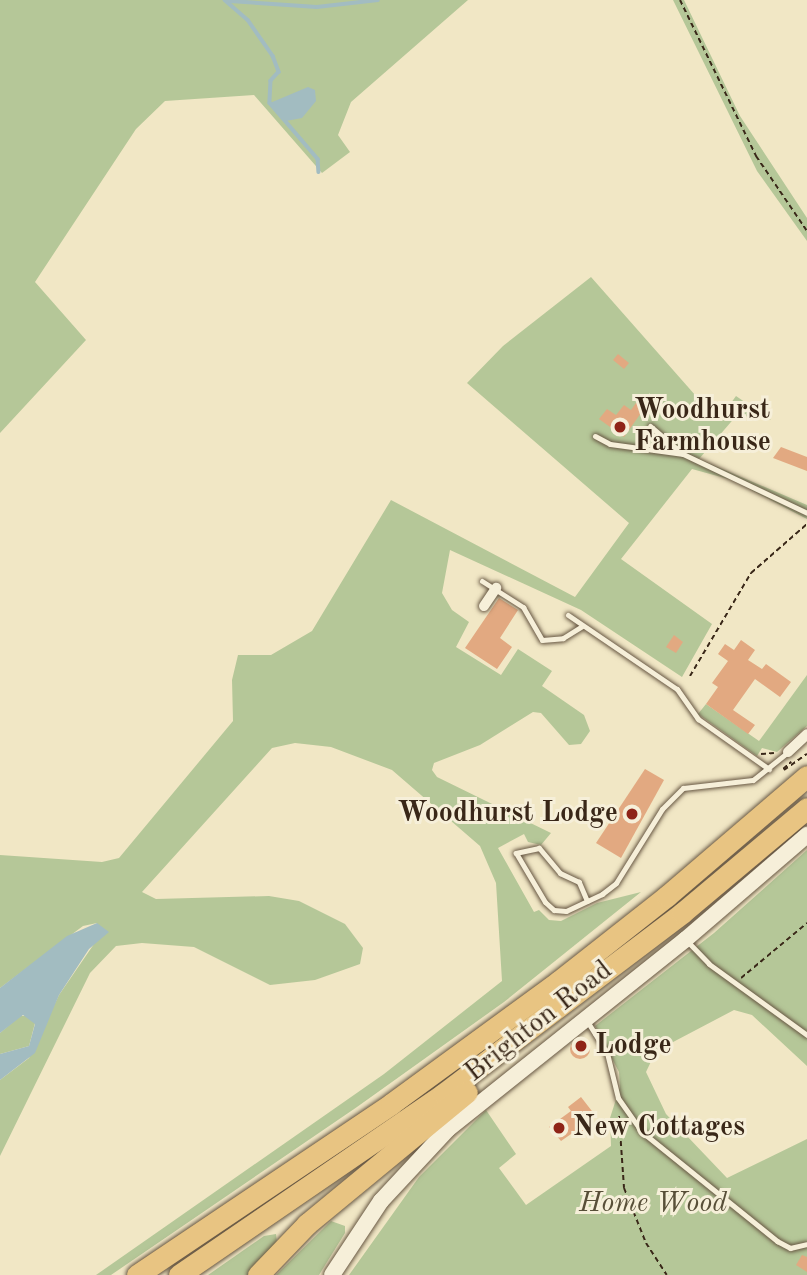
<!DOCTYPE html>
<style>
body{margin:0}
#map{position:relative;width:807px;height:1275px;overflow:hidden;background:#f1e7c5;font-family:"Old Standard TT",serif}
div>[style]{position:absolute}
.green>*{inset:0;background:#b5c798}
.water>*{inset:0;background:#a2bcc1}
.stream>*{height:3.5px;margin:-1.75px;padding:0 1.75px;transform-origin:1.75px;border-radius:1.75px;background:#a2bcc1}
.building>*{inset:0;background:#e2a981}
.round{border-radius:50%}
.path>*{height:2px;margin-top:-1px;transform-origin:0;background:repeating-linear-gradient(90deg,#392718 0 5px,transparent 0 8.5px)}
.roads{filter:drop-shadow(0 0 2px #675743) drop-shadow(0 0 2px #675743)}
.lane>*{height:5px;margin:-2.5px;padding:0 2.5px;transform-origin:2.5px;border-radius:2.5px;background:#f6efd9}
.street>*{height:10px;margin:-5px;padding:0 5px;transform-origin:5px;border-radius:5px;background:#f6efd9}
.secondary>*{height:16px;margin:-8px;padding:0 8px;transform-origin:8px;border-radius:8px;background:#f6efd9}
.highway>*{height:21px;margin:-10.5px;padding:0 10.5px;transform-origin:10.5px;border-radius:10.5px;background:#e8c482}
.dots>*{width:19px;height:19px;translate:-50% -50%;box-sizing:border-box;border:4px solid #f6efd9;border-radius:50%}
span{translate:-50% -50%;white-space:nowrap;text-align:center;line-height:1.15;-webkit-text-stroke:6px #f6efd9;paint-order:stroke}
.poi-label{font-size:28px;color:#392718;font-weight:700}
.left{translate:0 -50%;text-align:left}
.right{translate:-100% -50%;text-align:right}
.street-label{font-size:28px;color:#392718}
.park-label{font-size:28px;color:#584f38;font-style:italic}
</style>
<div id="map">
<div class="green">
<div style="clip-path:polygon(0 0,468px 0,351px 102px,338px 135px,350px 152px,322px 173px,254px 95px,165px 101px,136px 129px,35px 282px,86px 340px,0 433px)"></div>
<div style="clip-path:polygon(673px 0,684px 0,740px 116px,807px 218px,807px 241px,757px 171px)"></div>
<div style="clip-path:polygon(591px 277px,718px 421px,736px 396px,771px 420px,737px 415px,699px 459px,807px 505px,807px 519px,732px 480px,692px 469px,621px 559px,712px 624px,682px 677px,581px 610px,450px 550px,442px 593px,452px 610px,469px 622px,456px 647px,501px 675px,518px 649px,552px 671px,542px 686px,584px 715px,590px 731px,581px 744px,569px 745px,541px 713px,533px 712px,480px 745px,434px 763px,432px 770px,437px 777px,551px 833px,541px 845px,528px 842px,524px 834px,498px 848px,534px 912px,539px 910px,549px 920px,561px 921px,597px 903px,641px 892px,504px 1002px,357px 1107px,111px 1275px,96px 1275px,384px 1074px,502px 981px,496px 883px,480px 846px,392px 770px,331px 747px,295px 743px,272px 748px,142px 892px,156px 899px,269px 896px,299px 901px,345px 924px,363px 948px,360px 964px,315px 980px,270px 985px,194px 947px,142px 943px,116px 946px,90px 973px,0 1156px,0 1080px,29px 1058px,59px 995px,94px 944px,97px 923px,83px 926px,0 988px,0 855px,102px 862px,119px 858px,233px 721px,232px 680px,238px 655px,271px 655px,312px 631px,391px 500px,575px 597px,629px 523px,467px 383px,503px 346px)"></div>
<div style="clip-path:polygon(807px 675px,807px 726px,777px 752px,762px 748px,757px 756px,698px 714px,706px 704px,759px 741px)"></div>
<div style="clip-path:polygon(807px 850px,807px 1066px,752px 1015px,734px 1010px,656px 1051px,646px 1072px,666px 1114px,727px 1178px,807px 1139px,807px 1275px,349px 1275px,419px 1177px,486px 1110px,516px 1154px,499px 1168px,526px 1205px,611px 1146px,610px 1118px,620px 1087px,619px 1072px,595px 1026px,714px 933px)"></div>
<div style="clip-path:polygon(20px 1016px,29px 1016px,35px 1023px,29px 1046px,0 1054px,0 1033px)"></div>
<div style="clip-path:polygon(331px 1221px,345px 1226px,345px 1233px,319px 1275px,276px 1275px)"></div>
<div style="clip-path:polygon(276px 1234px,277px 1243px,250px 1275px,208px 1275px,264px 1236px)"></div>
</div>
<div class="water">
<div style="clip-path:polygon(308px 87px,315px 90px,316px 101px,302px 118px,286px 121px,270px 103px)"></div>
<div style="clip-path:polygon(97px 923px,109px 932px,89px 949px,59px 995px,35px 1053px,0 1080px,0 1054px,29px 1046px,35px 1024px,23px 1015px,0 1033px,0 988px,67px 936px)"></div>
</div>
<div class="stream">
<div style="left:225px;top:0;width:30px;rotate:41deg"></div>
<div style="left:248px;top:20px;width:44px;rotate:55.2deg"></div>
<div style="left:273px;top:56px;width:17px;rotate:69deg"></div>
<div style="left:279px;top:72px;width:12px;rotate:132deg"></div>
<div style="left:271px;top:81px;width:22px;rotate:93deg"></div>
<div style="left:270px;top:103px;width:74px;rotate:49.4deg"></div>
<div style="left:318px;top:159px;width:13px;rotate:86deg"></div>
<div style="left:230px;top:1px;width:87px;rotate:3.9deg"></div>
<div style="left:317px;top:7px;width:61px;rotate:-6.5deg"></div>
</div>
<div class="building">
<div style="clip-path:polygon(618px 354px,629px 363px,624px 369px,613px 360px)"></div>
<div style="clip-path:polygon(638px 400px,646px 406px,624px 437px,599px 419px,607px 409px,616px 415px,624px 405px,631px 410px)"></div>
<div style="clip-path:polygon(781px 447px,807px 457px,807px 471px,773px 458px)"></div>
<div style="clip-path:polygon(499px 598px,518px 610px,500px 638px,512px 647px,497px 669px,465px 648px)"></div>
<div style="clip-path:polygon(674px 635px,683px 642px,676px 653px,666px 647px)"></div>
<div style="clip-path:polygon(741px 640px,755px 650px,748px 660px,762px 669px,766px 664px,791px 682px,780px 697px,755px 679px,733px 710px,755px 725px,748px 734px,706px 704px,718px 687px,712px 683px,728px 661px,718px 654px,725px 644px,734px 650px)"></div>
<div style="clip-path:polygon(645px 769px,664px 780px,621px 858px,596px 843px)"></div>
<div class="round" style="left:570px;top:1039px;width:20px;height:20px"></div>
<div style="clip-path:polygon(581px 1097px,595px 1115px,581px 1125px,585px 1132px,578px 1137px,574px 1132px,561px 1141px,549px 1127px,571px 1111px,568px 1107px)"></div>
<div style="clip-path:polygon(802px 1255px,807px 1257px,807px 1272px,796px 1265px)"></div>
</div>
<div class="path">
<div style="left:680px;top:0;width:174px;rotate:64deg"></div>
<div style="left:756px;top:156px;width:91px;rotate:55.8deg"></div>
<div style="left:690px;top:676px;width:120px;rotate:-59.4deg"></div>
<div style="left:751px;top:573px;width:74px;rotate:-41.2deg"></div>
<div style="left:761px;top:754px;width:13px;rotate:-4deg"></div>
<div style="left:783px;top:769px;width:11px;rotate:-41deg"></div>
<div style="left:784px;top:770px;width:28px;rotate:-35deg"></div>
<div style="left:741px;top:978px;width:86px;rotate:-39.8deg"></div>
<div style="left:619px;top:1116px;width:72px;rotate:86deg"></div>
<div style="left:624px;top:1188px;width:59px;rotate:68.2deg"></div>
<div style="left:646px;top:1243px;width:38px;rotate:57deg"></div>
</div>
<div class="roads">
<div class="lane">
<div style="left:650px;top:426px;width:43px;rotate:40.3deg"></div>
<div style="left:595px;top:436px;width:17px;rotate:28deg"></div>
<div style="left:610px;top:444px;width:74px;rotate:7.8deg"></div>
<div style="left:683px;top:454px;width:137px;rotate:25.4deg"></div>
<div style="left:482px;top:581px;width:49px;rotate:32.4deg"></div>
<div style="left:523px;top:607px;width:38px;rotate:60deg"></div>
<div style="left:542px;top:640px;width:21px;rotate:-5deg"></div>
<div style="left:563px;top:638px;width:22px;rotate:-32deg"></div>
<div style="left:568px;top:615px;width:132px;rotate:34.2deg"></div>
<div style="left:677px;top:689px;width:37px;rotate:55deg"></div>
<div style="left:698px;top:719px;width:87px;rotate:35.2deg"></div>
<div style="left:587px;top:901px;width:21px;rotate:-113deg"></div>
<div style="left:579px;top:882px;width:21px;rotate:-155deg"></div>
<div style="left:560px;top:873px;width:33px;rotate:-130deg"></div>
<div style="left:539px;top:848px;width:24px;rotate:168deg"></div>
<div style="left:516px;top:853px;width:57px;rotate:59.4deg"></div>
<div style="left:545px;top:902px;width:12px;rotate:42deg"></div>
<div style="left:554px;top:910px;width:12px;rotate:5deg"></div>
<div style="left:566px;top:911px;width:40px;rotate:-25deg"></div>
<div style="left:602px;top:894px;width:18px;rotate:-38deg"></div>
<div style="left:616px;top:883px;width:87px;rotate:-58.1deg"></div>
<div style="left:662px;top:809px;width:30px;rotate:-45deg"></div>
<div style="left:683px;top:788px;width:70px;rotate:-6.5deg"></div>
<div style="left:753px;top:780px;width:45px;rotate:-38.7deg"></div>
<div style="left:688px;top:942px;width:30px;rotate:46deg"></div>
<div style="left:709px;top:964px;width:121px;rotate:35.9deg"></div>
<div style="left:587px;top:1021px;width:38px;rotate:58deg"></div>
<div style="left:607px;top:1053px;width:46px;rotate:76.3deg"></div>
<div style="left:618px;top:1098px;width:42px;rotate:54.8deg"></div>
<div style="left:642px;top:1132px;width:174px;rotate:38.9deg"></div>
<div style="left:777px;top:1241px;width:15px;rotate:28deg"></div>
<div style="left:790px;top:1248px;width:17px;rotate:-13deg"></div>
</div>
<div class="street">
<div style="left:484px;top:606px;width:22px;rotate:-56deg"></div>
<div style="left:788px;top:752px;width:26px;rotate:-43deg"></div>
</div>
<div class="secondary">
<div style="left:332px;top:1275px;width:89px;rotate:-56.5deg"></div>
<div style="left:381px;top:1201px;width:98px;rotate:-47.1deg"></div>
<div style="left:448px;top:1129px;width:305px;rotate:-38.6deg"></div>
<div style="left:686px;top:939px;width:160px;rotate:-40.7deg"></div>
</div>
<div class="highway">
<div style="left:137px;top:1275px;width:306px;rotate:-33.9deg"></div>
<div style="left:391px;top:1104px;width:208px;rotate:-36.2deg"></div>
<div style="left:559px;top:981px;width:137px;rotate:-38.2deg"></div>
<div style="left:667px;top:896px;width:184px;rotate:-40.6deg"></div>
<div style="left:179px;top:1275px;width:320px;rotate:-34.4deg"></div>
<div style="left:443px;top:1094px;width:300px;rotate:-37.1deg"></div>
<div style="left:682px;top:913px;width:163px;rotate:-40deg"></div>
<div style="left:258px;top:1275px;width:71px;rotate:-46.1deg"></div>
<div style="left:307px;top:1224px;width:207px;rotate:-39.5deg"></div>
</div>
</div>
<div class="dots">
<div style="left:620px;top:427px;background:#8f2418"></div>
<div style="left:632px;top:814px;background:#8f2418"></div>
<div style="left:581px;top:1046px;background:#8f2418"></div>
<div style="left:559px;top:1128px;background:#8f2418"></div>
</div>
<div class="poi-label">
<span class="left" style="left:634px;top:427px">Woodhurst<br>Farmhouse</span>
<span class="right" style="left:618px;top:814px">Woodhurst Lodge</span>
<span class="left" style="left:595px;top:1046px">Lodge</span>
<span class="left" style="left:573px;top:1128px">New Cottages</span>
</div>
<div class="street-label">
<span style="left:539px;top:1022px;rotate:-38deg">Brighton Road</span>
</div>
<div class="park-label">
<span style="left:653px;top:1204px">Home Wood</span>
</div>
</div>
